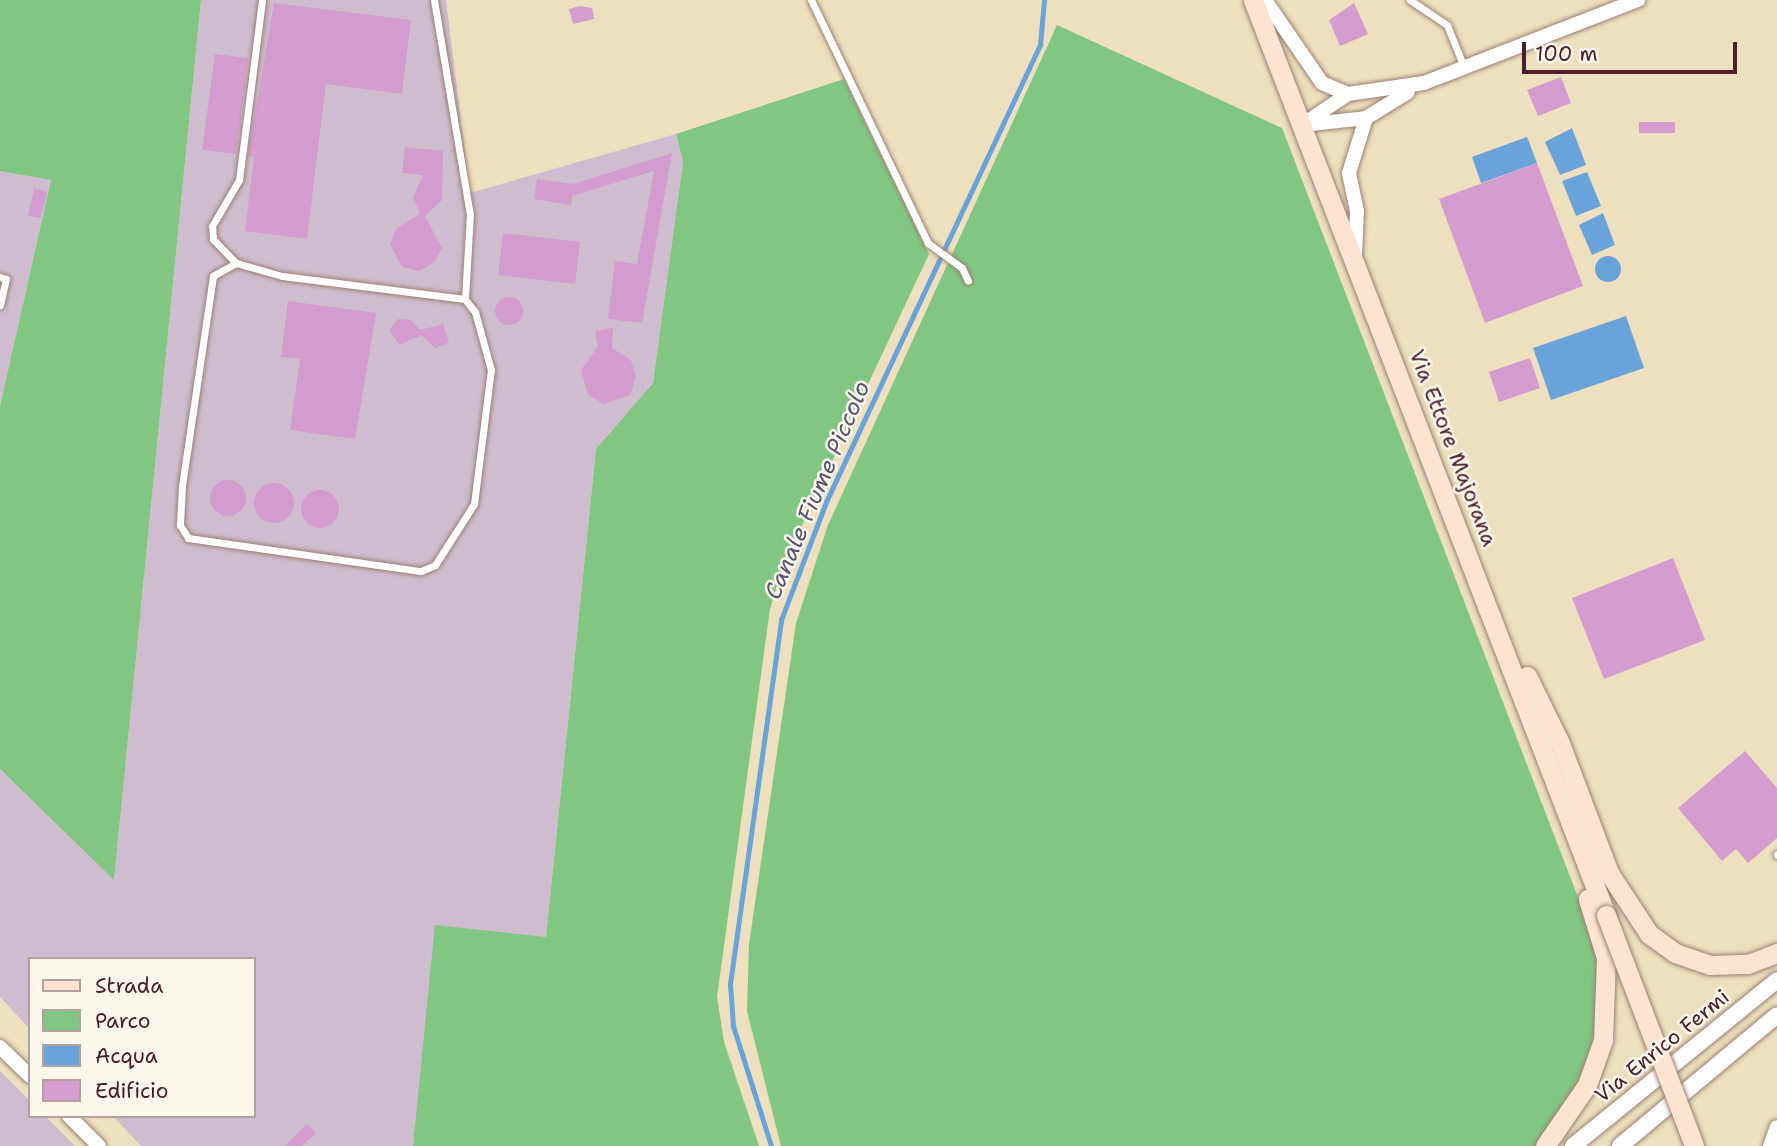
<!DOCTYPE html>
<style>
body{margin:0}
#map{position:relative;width:1777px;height:1146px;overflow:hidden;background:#eee0be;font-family:"Shantell Sans",sans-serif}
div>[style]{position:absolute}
.industrial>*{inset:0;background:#cfbdcf}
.green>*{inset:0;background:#81c783}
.water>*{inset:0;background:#6aa3d9}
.round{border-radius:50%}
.stream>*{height:4.5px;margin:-2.25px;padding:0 2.25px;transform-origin:2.25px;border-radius:2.25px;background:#6aa3d9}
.building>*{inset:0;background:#d49dcf}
.roads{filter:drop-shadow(0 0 2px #9c8074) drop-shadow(0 0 2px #9c8074)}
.service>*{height:7px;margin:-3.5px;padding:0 3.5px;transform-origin:3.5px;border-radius:3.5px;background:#fff}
.minor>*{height:14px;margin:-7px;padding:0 7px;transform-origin:7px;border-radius:7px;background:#fff}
.tertiary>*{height:16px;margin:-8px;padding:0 8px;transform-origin:8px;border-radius:8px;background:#fff}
.secondary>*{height:19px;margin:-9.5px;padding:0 9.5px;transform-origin:9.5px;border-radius:9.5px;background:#fde4d0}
.bridges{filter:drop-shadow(0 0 2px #9c8074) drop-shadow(0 0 2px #9c8074)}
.secondary-bridge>*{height:19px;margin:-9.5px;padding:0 9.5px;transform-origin:9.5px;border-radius:9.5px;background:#fde4d0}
span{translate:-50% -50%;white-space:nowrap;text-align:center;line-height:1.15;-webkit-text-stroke:5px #fbf7ec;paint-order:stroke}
.street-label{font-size:21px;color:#4a1f2b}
.water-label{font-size:23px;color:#575471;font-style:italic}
.legend{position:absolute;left:28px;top:957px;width:228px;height:161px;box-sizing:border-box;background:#fbf7ec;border:2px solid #b4a19f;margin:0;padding:9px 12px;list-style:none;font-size:21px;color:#4a1f2b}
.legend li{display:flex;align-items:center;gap:14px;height:35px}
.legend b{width:35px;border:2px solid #b4a19f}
.scale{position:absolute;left:1522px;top:42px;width:215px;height:32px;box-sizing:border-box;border:4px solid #4a1f2b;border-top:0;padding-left:9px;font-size:21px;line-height:24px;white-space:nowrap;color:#4a1f2b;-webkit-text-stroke:5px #fbf7ec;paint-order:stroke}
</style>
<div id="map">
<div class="industrial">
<div style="clip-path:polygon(201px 0,446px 0,470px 193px,676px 134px,683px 162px,653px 383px,596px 449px,546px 937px,420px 1111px,413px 1146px,141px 1146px,113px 1116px,254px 1116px,254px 959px,30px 959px,30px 1029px,0 997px,0 769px,114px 879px)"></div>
<div style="clip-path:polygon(0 171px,51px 180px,0 406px)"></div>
<div style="clip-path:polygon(0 1071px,30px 1101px,30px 1116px,45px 1116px,75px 1146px,0 1146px)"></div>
</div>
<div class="green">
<div style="clip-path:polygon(0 0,201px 0,114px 880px,0 769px,0 406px,51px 180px,0 171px)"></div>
<div style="clip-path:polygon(1057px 25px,1282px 128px,1601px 957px,1597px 1041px,1579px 1087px,1537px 1146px,781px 1146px,747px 1011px,749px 944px,796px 623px,828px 525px)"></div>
<div style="clip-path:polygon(844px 79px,929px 254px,783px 566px,770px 609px,717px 997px,724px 1042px,759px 1146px,413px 1146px,435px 925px,546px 937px,596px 449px,653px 383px,683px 162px,676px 134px)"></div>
</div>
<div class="water">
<div style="clip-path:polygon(1572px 128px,1586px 165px,1560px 175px,1545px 142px)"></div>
<div style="clip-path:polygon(1527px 137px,1537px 163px,1481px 183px,1472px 157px)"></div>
<div style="clip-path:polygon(1587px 172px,1601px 206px,1576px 216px,1562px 181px)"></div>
<div style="clip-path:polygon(1603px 213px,1615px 245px,1592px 255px,1579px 225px)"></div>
<div class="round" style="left:1595px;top:256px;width:26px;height:26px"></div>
<div style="clip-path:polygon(1626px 316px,1644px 368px,1551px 400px,1533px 348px)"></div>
</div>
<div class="stream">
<div style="left:771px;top:1146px;width:126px;rotate:-107.6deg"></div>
<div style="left:733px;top:1026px;width:42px;rotate:-94.1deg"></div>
<div style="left:730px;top:984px;width:368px;rotate:-82deg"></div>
<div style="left:781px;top:620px;width:126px;rotate:-69.1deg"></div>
<div style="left:826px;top:502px;width:505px;rotate:-64.91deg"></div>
<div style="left:1040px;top:45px;width:45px;rotate:-84.9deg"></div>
</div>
<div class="building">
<div style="clip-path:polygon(274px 3px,411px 20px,402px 94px,326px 84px,307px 239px,245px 231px,254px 157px,248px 156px)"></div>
<div style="clip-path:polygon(1354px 3px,1368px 34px,1340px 46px,1329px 20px)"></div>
<div style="clip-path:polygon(580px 6px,592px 8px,594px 19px,573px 24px,569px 9px)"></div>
<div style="clip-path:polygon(215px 54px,248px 58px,236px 154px,202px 150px)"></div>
<div style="clip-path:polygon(1561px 77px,1571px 103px,1538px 116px,1527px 90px)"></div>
<div style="clip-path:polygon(1639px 122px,1675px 122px,1675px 133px,1639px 133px)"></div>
<div style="clip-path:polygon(405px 147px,443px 151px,442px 200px,425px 216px,442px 248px,434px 263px,419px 271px,402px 267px,390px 244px,396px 229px,420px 214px,413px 197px,423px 175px,402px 173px)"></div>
<div style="clip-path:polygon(672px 153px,642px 323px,608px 319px,615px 261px,637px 264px,654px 171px,572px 196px,571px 205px,534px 199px,537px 179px,573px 184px)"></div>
<div style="clip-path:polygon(1537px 163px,1583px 286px,1485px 323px,1439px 199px)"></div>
<div style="clip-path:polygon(34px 188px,47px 192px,41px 218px,28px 216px)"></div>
<div style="clip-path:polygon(503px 233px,580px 242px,575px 284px,498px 275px)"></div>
<div class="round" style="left:495px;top:297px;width:28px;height:28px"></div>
<div style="clip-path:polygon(288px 301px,376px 313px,355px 439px,290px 430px,300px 359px,281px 357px)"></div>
<div style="clip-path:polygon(398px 319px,411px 320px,420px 330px,443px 324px,449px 343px,435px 348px,422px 335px,399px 345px,389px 330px)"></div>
<div style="clip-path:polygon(613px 328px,612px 348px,631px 360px,636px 377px,630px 395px,604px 404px,588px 395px,581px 370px,598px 346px,595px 331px)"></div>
<div style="clip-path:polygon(1530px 358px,1540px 388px,1499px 402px,1489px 372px)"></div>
<div class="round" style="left:210px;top:480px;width:36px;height:36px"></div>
<div class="round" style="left:254px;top:483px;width:40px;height:40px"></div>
<div class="round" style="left:301px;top:490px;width:38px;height:38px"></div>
<div style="clip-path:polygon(1673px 558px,1705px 640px,1604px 679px,1572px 598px)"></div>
<div style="clip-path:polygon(1745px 751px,1777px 788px,1777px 838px,1748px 863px,1736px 849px,1722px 861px,1678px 808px)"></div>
<div style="clip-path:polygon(307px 1124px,316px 1133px,302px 1146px,285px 1146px)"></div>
</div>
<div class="roads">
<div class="service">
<div style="left:434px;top:0;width:217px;rotate:80.5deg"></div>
<div style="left:470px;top:214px;width:85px;rotate:93.4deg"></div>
<div style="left:811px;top:0;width:270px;rotate:64.3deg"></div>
<div style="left:928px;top:243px;width:42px;rotate:36.3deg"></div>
<div style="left:962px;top:268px;width:14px;rotate:65deg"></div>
<div style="left:1410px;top:0;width:45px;rotate:34deg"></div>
<div style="left:1447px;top:25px;width:45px;rotate:68deg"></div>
<div style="left:236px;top:263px;width:26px;rotate:151deg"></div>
<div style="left:213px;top:276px;width:212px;rotate:98.4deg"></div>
<div style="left:182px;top:486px;width:39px;rotate:93deg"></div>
<div style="left:180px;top:525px;width:15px;rotate:58deg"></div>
<div style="left:188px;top:538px;width:235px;rotate:8.1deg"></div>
<div style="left:421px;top:571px;width:15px;rotate:-23deg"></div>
<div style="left:435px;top:565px;width:72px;rotate:-57.4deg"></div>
<div style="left:474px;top:504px;width:135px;rotate:-82.8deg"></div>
<div style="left:491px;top:370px;width:60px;rotate:-105.4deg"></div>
<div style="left:475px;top:312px;width:16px;rotate:-128deg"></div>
<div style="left:465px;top:299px;width:184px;rotate:-172.8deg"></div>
<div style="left:282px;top:276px;width:48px;rotate:-164.2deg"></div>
<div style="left:236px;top:263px;width:33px;rotate:-134deg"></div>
<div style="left:213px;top:239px;width:13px;rotate:-94deg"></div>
<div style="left:212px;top:226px;width:53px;rotate:-59.6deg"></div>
<div style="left:239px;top:180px;width:181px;rotate:-82.7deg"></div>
<div style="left:0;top:277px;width:6px;rotate:18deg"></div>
<div style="left:6px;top:279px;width:27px;rotate:103deg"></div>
<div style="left:1777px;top:854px;width:1px;rotate:90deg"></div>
</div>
<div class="minor">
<div style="left:1265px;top:0;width:101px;rotate:55.5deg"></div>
<div style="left:1322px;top:83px;width:28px;rotate:23deg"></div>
<div style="left:1348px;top:94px;width:77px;rotate:-8.2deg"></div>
<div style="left:1424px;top:83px;width:230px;rotate:-21.2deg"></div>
<div style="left:1302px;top:125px;width:64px;rotate:-6.2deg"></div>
<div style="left:1366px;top:118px;width:49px;rotate:-31.8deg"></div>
<div style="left:1302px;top:125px;width:55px;rotate:-34deg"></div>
<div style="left:1355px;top:255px;width:44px;rotate:-87.4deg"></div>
<div style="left:1357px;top:211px;width:39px;rotate:-102deg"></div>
<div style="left:1349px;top:173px;width:58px;rotate:-72.8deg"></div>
<div style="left:0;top:1047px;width:42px;rotate:44deg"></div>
<div style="left:69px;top:1116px;width:42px;rotate:45deg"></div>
<div style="left:1770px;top:1146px;width:20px;rotate:-70deg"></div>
</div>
<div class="tertiary">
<div style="left:1573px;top:1146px;width:263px;rotate:-39.1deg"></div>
<div style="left:1620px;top:1146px;width:204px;rotate:-39.8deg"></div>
</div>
<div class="secondary">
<div style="left:1253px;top:0;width:981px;rotate:68.9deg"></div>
<div style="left:1527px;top:676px;width:75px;rotate:63.8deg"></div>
<div style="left:1560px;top:743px;width:139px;rotate:69.3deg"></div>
<div style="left:1609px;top:873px;width:73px;rotate:56.7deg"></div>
<div style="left:1649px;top:934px;width:32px;rotate:36deg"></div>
<div style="left:1675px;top:953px;width:37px;rotate:19deg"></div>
<div style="left:1710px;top:965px;width:38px;rotate:-2deg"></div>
<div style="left:1748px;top:964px;width:31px;rotate:-21deg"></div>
<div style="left:1545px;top:1146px;width:74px;rotate:-55.5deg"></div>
<div style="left:1587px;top:1085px;width:48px;rotate:-70.4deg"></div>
<div style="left:1603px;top:1040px;width:82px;rotate:-87.9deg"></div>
<div style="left:1606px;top:958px;width:62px;rotate:-107deg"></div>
</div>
</div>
<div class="bridges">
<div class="secondary-bridge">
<div style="left:1606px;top:915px;width:247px;rotate:69.1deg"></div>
</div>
</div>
<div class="street-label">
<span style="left:1453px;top:448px;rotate:69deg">Via Ettore Majorana</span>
<span style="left:1662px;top:1046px;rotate:-39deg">Via Enrico Fermi</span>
</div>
<div class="water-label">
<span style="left:817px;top:490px;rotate:-67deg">Canale Fiume Piccolo</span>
</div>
<ul class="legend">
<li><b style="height:9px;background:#fde4d0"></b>Strada</li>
<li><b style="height:19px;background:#81c783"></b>Parco</li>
<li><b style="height:19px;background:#6aa3d9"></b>Acqua</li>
<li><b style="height:19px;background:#d49dcf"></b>Edificio</li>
</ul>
<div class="scale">100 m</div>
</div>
